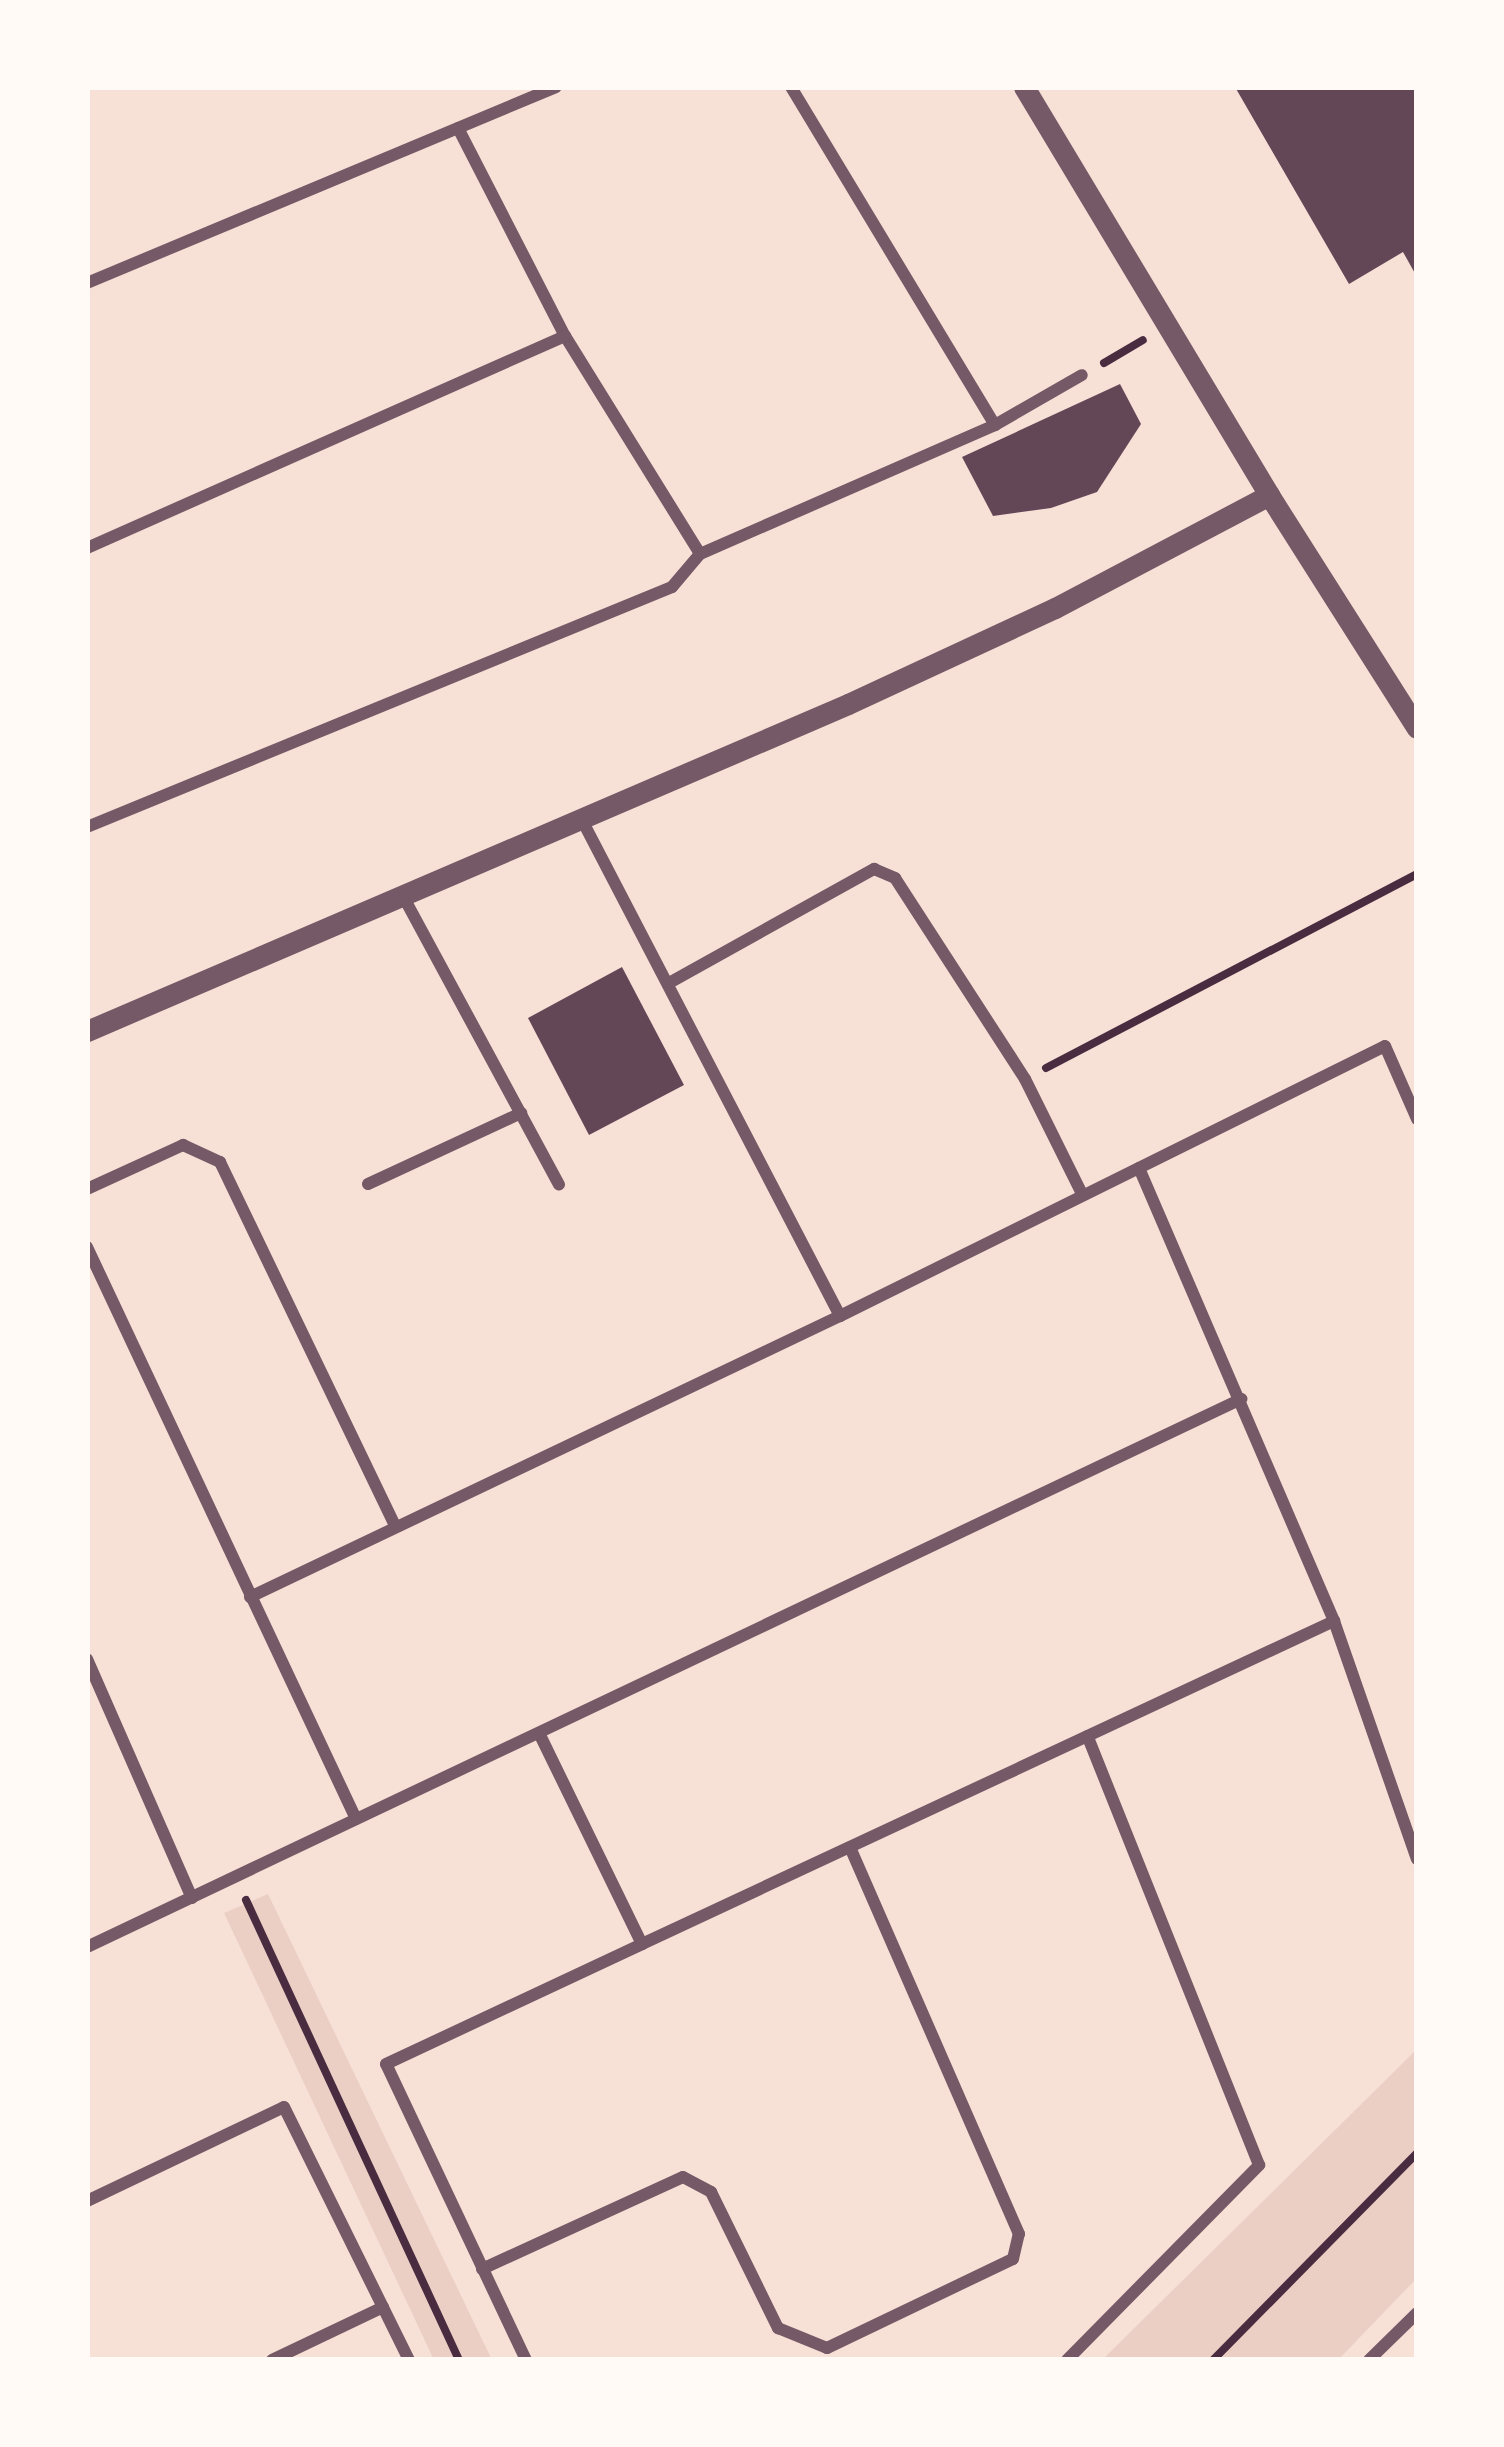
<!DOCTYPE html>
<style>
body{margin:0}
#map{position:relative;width:1504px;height:2447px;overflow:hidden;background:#f7e1d7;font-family:"Golos Text",sans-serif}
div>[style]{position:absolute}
.green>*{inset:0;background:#ebcfc5}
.building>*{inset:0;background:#644757}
.path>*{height:8px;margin:-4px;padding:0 4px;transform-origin:4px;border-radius:4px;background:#4a2c40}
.minor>*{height:12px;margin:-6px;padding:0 6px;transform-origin:6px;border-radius:6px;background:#755966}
.tertiary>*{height:21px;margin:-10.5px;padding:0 10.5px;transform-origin:10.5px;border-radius:10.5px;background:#755966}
span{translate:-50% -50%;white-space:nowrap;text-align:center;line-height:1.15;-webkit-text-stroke:9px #fffaf5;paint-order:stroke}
.frame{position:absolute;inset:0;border:90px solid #fffaf5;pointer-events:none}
</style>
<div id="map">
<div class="green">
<div style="clip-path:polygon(268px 1894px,492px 2360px,434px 2360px,224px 1913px)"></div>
<div style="clip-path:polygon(1417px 2049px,1417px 2278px,1338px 2360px,1102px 2360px)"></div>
</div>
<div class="building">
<div style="clip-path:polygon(1235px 87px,1417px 87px,1417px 277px,1403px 252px,1349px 284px)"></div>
<div style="clip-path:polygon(1120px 384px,1141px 424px,1097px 492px,1051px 508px,993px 516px,962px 457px)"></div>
<div style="clip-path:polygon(622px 967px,684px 1085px,589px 1135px,528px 1018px)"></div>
</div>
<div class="path">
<div style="left:1104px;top:363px;width:45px;rotate:-30.5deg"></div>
<div style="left:1046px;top:1068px;width:419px;rotate:-27.6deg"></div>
<div style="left:246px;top:1900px;width:507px;rotate:65.15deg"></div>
<div style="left:1213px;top:2360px;width:291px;rotate:-45.4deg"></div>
</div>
<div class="minor">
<div style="left:791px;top:87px;width:395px;rotate:58.9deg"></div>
<div style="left:458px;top:128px;width:234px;rotate:62.8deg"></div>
<div style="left:565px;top:336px;width:256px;rotate:58.2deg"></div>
<div style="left:87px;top:283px;width:508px;rotate:-22.68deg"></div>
<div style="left:87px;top:548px;width:523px;rotate:-23.92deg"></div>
<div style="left:583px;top:822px;width:557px;rotate:62.51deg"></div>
<div style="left:87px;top:827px;width:632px;rotate:-22.31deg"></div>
<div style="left:672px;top:587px;width:43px;rotate:-49.7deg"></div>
<div style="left:700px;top:554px;width:322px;rotate:-23.6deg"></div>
<div style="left:995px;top:425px;width:100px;rotate:-29.9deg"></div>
<div style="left:403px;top:896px;width:328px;rotate:61.6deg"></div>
<div style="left:669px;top:983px;width:235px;rotate:-29.1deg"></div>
<div style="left:874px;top:869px;width:23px;rotate:23deg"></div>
<div style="left:895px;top:878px;width:239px;rotate:57.1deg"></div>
<div style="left:1025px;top:1079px;width:128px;rotate:63.6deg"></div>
<div style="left:1139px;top:1168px;width:493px;rotate:66.7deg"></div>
<div style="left:1334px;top:1621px;width:252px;rotate:70.8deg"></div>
<div style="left:368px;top:1184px;width:169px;rotate:-24.9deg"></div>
<div style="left:87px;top:1189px;width:106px;rotate:-24.6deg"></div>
<div style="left:183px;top:1145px;width:41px;rotate:24.7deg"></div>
<div style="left:220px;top:1162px;width:403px;rotate:64.3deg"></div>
<div style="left:87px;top:1247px;width:632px;rotate:64.81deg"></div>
<div style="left:250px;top:1597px;width:653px;rotate:-25.47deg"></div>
<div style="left:840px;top:1316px;width:608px;rotate:-26.35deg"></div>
<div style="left:1385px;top:1046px;width:80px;rotate:66.3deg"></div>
<div style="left:87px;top:1659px;width:261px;rotate:66.3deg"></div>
<div style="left:539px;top:1733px;width:235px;rotate:64deg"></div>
<div style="left:642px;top:1944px;width:764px;rotate:-25.02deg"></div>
<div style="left:87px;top:1947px;width:1278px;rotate:-25.4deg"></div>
<div style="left:87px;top:2201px;width:218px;rotate:-25.5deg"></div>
<div style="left:284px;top:2107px;width:282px;rotate:63.7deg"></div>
<div style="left:482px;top:2269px;width:221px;rotate:-24.6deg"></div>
<div style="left:683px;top:2177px;width:32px;rotate:28deg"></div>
<div style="left:711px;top:2192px;width:152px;rotate:63.8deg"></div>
<div style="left:778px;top:2328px;width:53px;rotate:22.2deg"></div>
<div style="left:827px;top:2348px;width:206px;rotate:-25.6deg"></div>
<div style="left:1013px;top:2259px;width:26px;rotate:-77deg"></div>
<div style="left:1019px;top:2234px;width:422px;rotate:-113.6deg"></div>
<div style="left:272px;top:2360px;width:123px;rotate:-25.5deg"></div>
<div style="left:526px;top:2360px;width:327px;rotate:-115.3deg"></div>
<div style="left:386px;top:2064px;width:283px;rotate:-25.1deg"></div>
<div style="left:1067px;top:2360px;width:274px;rotate:-45.4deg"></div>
<div style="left:1259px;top:2165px;width:462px;rotate:-111.8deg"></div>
<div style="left:1369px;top:2360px;width:67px;rotate:-44.4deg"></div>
</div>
<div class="tertiary">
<div style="left:1024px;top:87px;width:476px;rotate:59deg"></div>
<div style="left:1269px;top:495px;width:276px;rotate:57.6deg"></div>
<div style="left:87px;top:1031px;width:828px;rotate:-23.25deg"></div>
<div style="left:848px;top:704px;width:228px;rotate:-24.9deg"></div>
<div style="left:1055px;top:608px;width:242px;rotate:-27.8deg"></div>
</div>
<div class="frame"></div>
</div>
